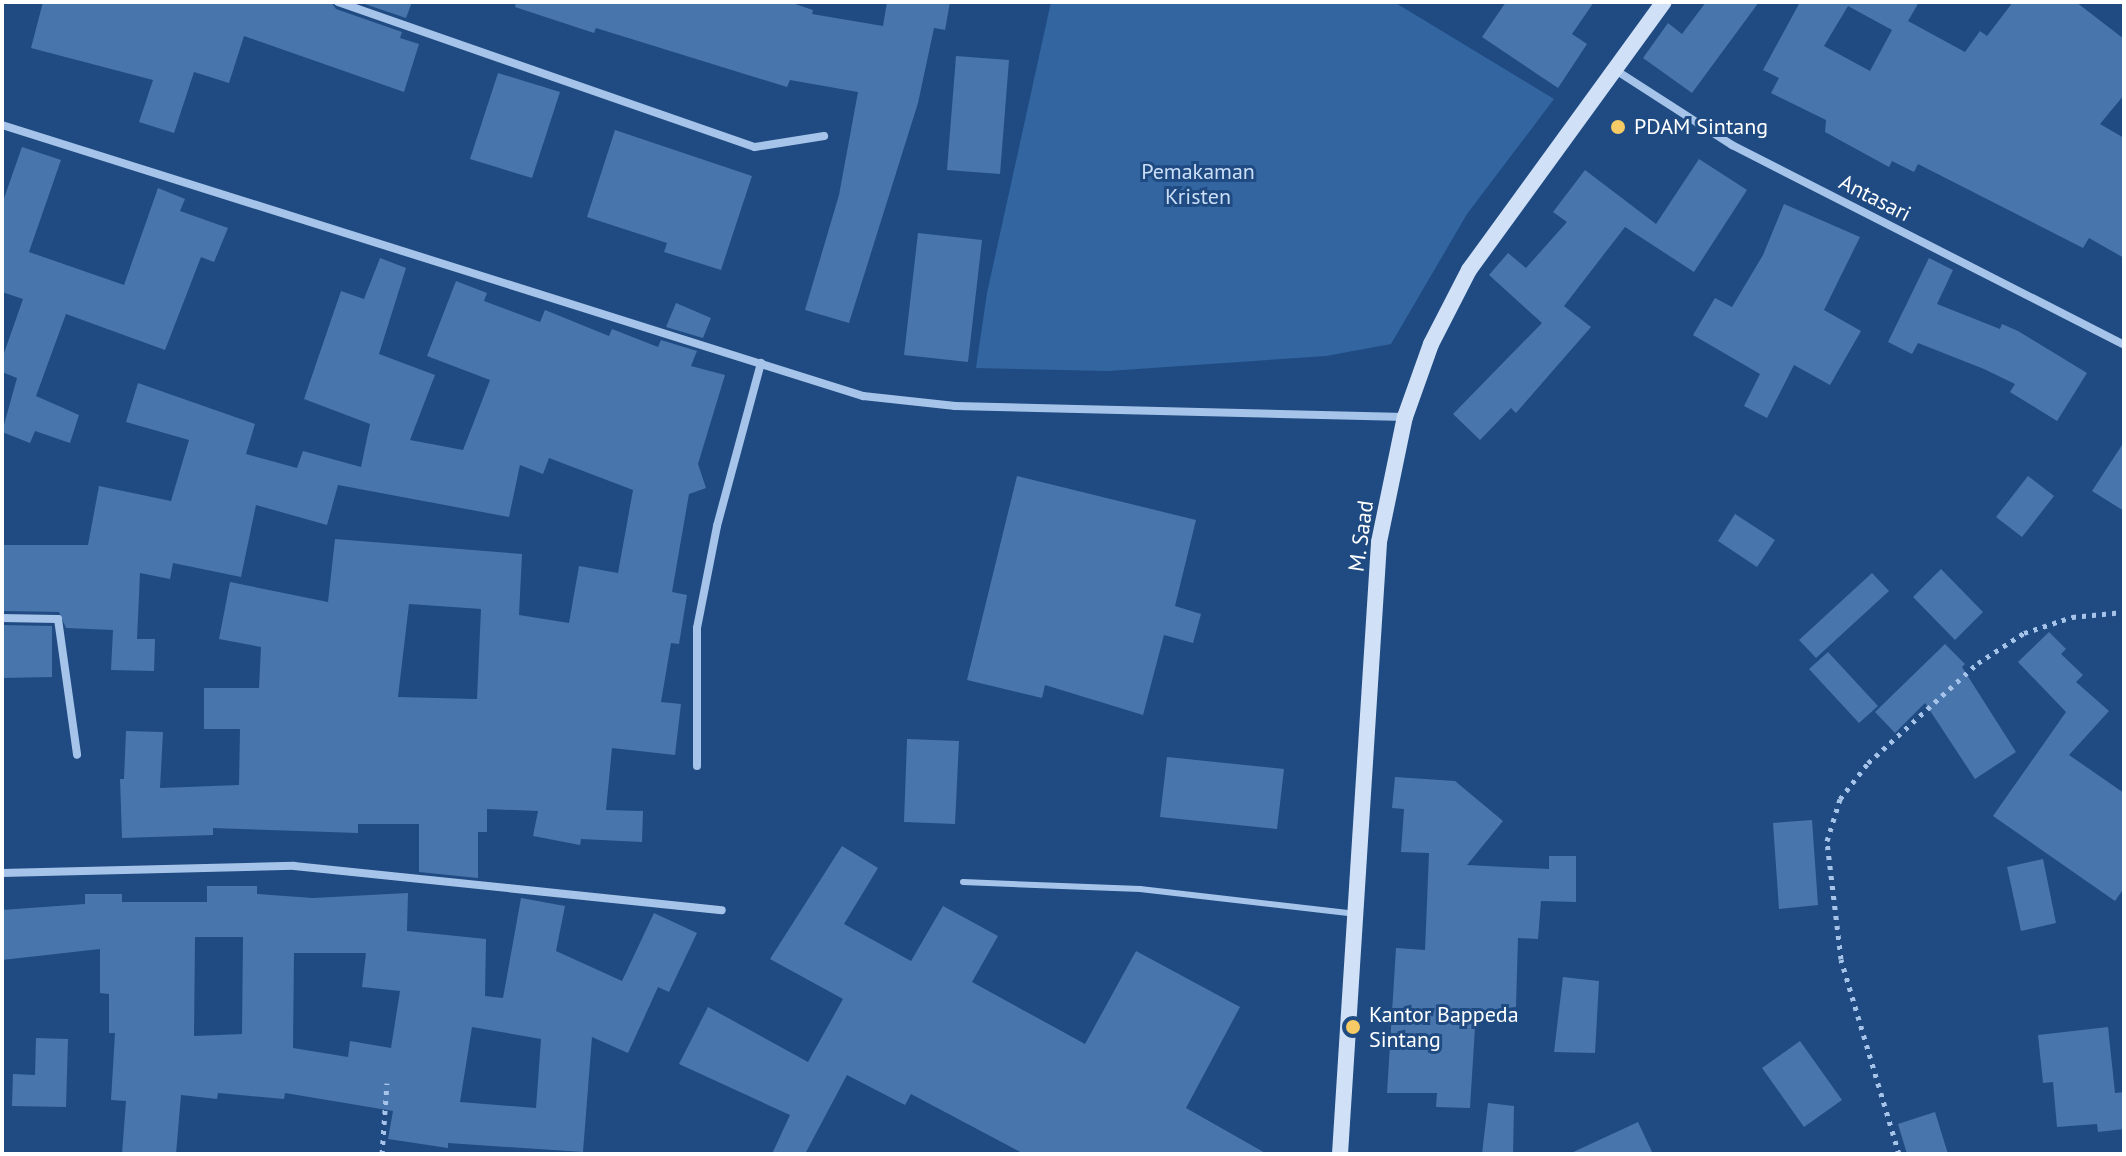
<!DOCTYPE html>
<style>
body{margin:0}
#map{position:relative;width:2126px;height:1156px;overflow:hidden;background:#1f4b82;font-family:"PT Sans",sans-serif}
div>[style]{position:absolute}
.green>*{inset:0;background:#3365a0}
.building>*{inset:0;background:#4875ab}
.path>*{height:5px;margin-top:-2.5px;transform-origin:0;background:repeating-linear-gradient(90deg,#a6c4e9 0 4px,transparent 0 10px)}
.lane>*{height:6px;margin:-3px;padding:0 3px;transform-origin:3px;border-radius:3px;background:#a6c4e9}
.street>*{height:8px;margin:-4px;padding:0 4px;transform-origin:4px;border-radius:4px;background:#a6c4e9}
.secondary>*{height:16px;margin:-8px;padding:0 8px;transform-origin:8px;border-radius:8px;background:#d0e1f7}
.dots>*{width:22px;height:22px;translate:-50% -50%;box-sizing:border-box;border:4px solid #1f4b82;border-radius:50%}
span{translate:-50% -50%;white-space:nowrap;text-align:center;line-height:1.15;-webkit-text-stroke:6px #1f4b82;paint-order:stroke}
.poi-label{font-size:22px;color:#fff}
.left{translate:0 -50%;text-align:left}
.park-label{font-size:22px;color:#cadef7}
.street-label{font-size:22px;color:#fff}
.frame{position:absolute;inset:0;border:4px solid #fff;pointer-events:none}
</style>
<div id="map">
<div class="green">
<div style="clip-path:polygon(1051px 2px,1394px 2px,1554px 99px,1467px 214px,1391px 344px,1326px 356px,1108px 371px,976px 368px,987px 293px)"></div>
</div>
<div class="building">
<div style="clip-path:polygon(43px 2px,331px 2px,336px 9px,402px 32px,400px 38px,419px 44px,404px 92px,244px 36px,229px 83px,194px 72px,174px 133px,139px 122px,153px 80px,31px 48px)"></div>
<div style="clip-path:polygon(359px 2px,412px 2px,406px 18px)"></div>
<div style="clip-path:polygon(516px 2px,789px 2px,813px 10px,812px 14px,883px 26px,887px 2px,950px 2px,945px 30px,934px 28px,918px 103px,849px 323px,805px 310px,839px 195px,858px 92px,790px 80px,787px 87px,596px 28px,594px 33px,515px 7px)"></div>
<div style="clip-path:polygon(1506px 2px,1594px 2px,1572px 34px,1587px 44px,1558px 88px,1482px 37px)"></div>
<div style="clip-path:polygon(1706px 2px,1759px 2px,1692px 93px,1643px 58px,1668px 23px,1682px 34px)"></div>
<div style="clip-path:polygon(evenodd,1800px 2px,1919px 2px,1908px 21px,1965px 52px,1980px 31px,1987px 36px,2013px 2px,2076px 2px,2124px 39px,2124px 95px,2100px 124px,2124px 138px,2124px 258px,2089px 238px,2083px 248px,1918px 164px,1914px 172px,1892px 161px,1889px 167px,1825px 132px,1826px 120px,1771px 93px,1779px 78px,1763px 70px,1800px 2px,1848px 6px,1892px 30px,1870px 71px,1824px 46px,1848px 6px)"></div>
<div style="clip-path:polygon(956px 56px,1009px 60px,1000px 174px,947px 170px)"></div>
<div style="clip-path:polygon(498px 73px,560px 92px,532px 178px,470px 159px)"></div>
<div style="clip-path:polygon(615px 130px,752px 176px,721px 270px,664px 252px,667px 243px,587px 217px)"></div>
<div style="clip-path:polygon(22px 147px,61px 160px,29px 252px,124px 285px,158px 188px,185px 199px,180px 211px,228px 228px,214px 262px,201px 257px,165px 350px,66px 314px,36px 396px,79px 415px,70px 443px,35px 431px,30px 443px,2px 432px,17px 378px,2px 372px,2px 359px,23px 299px,2px 292px,2px 204px)"></div>
<div style="clip-path:polygon(1699px 159px,1747px 190px,1694px 272px,1625px 227px,1564px 306px,1591px 327px,1516px 413px,1511px 408px,1480px 440px,1453px 414px,1542px 323px,1489px 275px,1508px 253px,1526px 268px,1567px 222px,1553px 212px,1585px 170px,1656px 224px)"></div>
<div style="clip-path:polygon(1784px 204px,1860px 237px,1824px 310px,1861px 331px,1830px 385px,1794px 365px,1767px 418px,1744px 406px,1760px 374px,1693px 335px,1715px 298px,1732px 307px,1763px 255px)"></div>
<div style="clip-path:polygon(918px 233px,982px 240px,968px 362px,904px 355px)"></div>
<div style="clip-path:polygon(evenodd,380px 258px,406px 268px,379px 354px,435px 375px,410px 440px,463px 450px,490px 380px,427px 356px,456px 281px,487px 293px,484px 301px,540px 322px,545px 310px,609px 336px,612px 329px,658px 347px,661px 340px,697px 351px,691px 366px,725px 375px,698px 464px,706px 488px,689px 494px,672px 592px,687px 595px,679px 644px,671px 643px,661px 702px,681px 704px,675px 755px,612px 748px,606px 810px,643px 811px,642px 842px,581px 839px,580px 845px,533px 836px,538px 811px,487px 809px,487px 832px,478px 832px,478px 878px,419px 872px,419px 824px,358px 824px,358px 833px,213px 828px,213px 835px,122px 838px,120px 779px,124px 779px,126px 731px,163px 732px,160px 788px,239px 785px,240px 729px,204px 729px,204px 688px,259px 688px,261px 647px,219px 639px,230px 582px,328px 602px,335px 539px,522px 554px,519px 615px,569px 623px,579px 566px,618px 573px,633px 490px,549px 458px,543px 474px,520px 465px,509px 517px,338px 485px,327px 525px,256px 505px,241px 577px,173px 563px,170px 579px,140px 573px,137px 639px,155px 639px,154px 671px,111px 670px,113px 630px,66px 628px,59px 612px,2px 611px,2px 545px,88px 545px,99px 486px,171px 501px,189px 440px,126px 422px,138px 383px,255px 424px,246px 454px,297px 468px,303px 451px,361px 467px,370px 424px,304px 399px,341px 291px,364px 299px,380px 258px,409px 604px,481px 609px,477px 699px,398px 697px,409px 604px)"></div>
<div style="clip-path:polygon(1929px 258px,1953px 270px,1937px 304px,2000px 329px,2002px 324px,2018px 331px,2087px 373px,2057px 421px,2010px 392px,2015px 384px,1984px 369px,1918px 343px,1912px 354px,1888px 342px)"></div>
<div style="clip-path:polygon(676px 303px,711px 318px,703px 338px,666px 327px)"></div>
<div style="clip-path:polygon(2124px 442px,2124px 511px,2092px 491px)"></div>
<div style="clip-path:polygon(1017px 476px,1196px 520px,1175px 606px,1201px 614px,1193px 643px,1164px 635px,1143px 715px,1045px 685px,1042px 698px,967px 680px)"></div>
<div style="clip-path:polygon(2028px 476px,2054px 496px,2022px 537px,1996px 517px)"></div>
<div style="clip-path:polygon(1735px 514px,1775px 540px,1757px 567px,1718px 541px)"></div>
<div style="clip-path:polygon(1941px 569px,1983px 612px,1955px 640px,1913px 597px)"></div>
<div style="clip-path:polygon(1872px 573px,1889px 591px,1816px 658px,1799px 640px)"></div>
<div style="clip-path:polygon(2px 625px,52px 626px,52px 677px,2px 678px)"></div>
<div style="clip-path:polygon(2049px 632px,2066px 649px,2061px 654px,2083px 675px,2076px 682px,2109px 711px,2069px 755px,2124px 793px,2124px 888px,2115px 901px,1993px 816px,2066px 712px,2018px 662px)"></div>
<div style="clip-path:polygon(1945px 644px,1965px 664px,1962px 667px,2016px 752px,1975px 779px,1925px 703px,1895px 733px,1875px 712px)"></div>
<div style="clip-path:polygon(1828px 652px,1878px 706px,1859px 723px,1809px 669px)"></div>
<div style="clip-path:polygon(907px 739px,959px 741px,955px 824px,904px 822px)"></div>
<div style="clip-path:polygon(1167px 757px,1284px 769px,1277px 829px,1160px 817px)"></div>
<div style="clip-path:polygon(1395px 777px,1455px 781px,1503px 821px,1467px 865px,1549px 869px,1549px 856px,1576px 856px,1576px 902px,1541px 901px,1538px 939px,1518px 938px,1516px 1007px,1476px 1011px,1470px 1108px,1436px 1107px,1437px 1093px,1387px 1093px,1396px 948px,1425px 950px,1429px 853px,1401px 852px,1404px 809px,1392px 808px)"></div>
<div style="clip-path:polygon(1812px 820px,1818px 905px,1779px 909px,1773px 823px)"></div>
<div style="clip-path:polygon(842px 846px,878px 868px,844px 924px,911px 961px,943px 906px,998px 936px,972px 982px,1085px 1044px,1136px 951px,1240px 1007px,1186px 1108px,1267px 1154px,1024px 1154px,911px 1094px,905px 1105px,847px 1075px,805px 1154px,772px 1154px,790px 1115px,679px 1064px,708px 1007px,808px 1062px,843px 999px,770px 959px)"></div>
<div style="clip-path:polygon(2043px 859px,2056px 923px,2021px 931px,2007px 867px)"></div>
<div style="clip-path:polygon(evenodd,207px 886px,257px 886px,257px 894px,313px 898px,408px 893px,407px 931px,486px 939px,485px 996px,503px 998px,521px 898px,565px 906px,556px 951px,622px 981px,654px 913px,697px 933px,669px 992px,658px 987px,628px 1053px,592px 1037px,583px 1152px,448px 1143px,448px 1148px,388px 1139px,393px 1111px,285px 1093px,284px 1099px,218px 1093px,217px 1099px,181px 1095px,176px 1154px,122px 1154px,126px 1101px,111px 1100px,115px 1033px,109px 1033px,109px 994px,100px 993px,100px 949px,2px 960px,2px 910px,85px 904px,85px 894px,122px 894px,122px 902px,207px 902px,207px 886px,195px 937px,243px 937px,242px 1034px,194px 1036px,195px 937px,207px 886px,294px 953px,366px 953px,362px 987px,400px 991px,391px 1048px,350px 1041px,348px 1057px,293px 1048px,294px 953px,207px 886px,472px 1027px,541px 1039px,536px 1108px,460px 1102px,472px 1027px)"></div>
<div style="clip-path:polygon(1563px 977px,1599px 981px,1595px 1053px,1554px 1052px)"></div>
<div style="clip-path:polygon(2108px 1027px,2115px 1093px,2124px 1092px,2124px 1129px,2098px 1132px,2097px 1124px,2057px 1127px,2053px 1082px,2043px 1083px,2038px 1035px)"></div>
<div style="clip-path:polygon(36px 1038px,68px 1039px,66px 1107px,12px 1106px,13px 1074px,35px 1075px)"></div>
<div style="clip-path:polygon(1800px 1041px,1842px 1100px,1804px 1127px,1762px 1068px)"></div>
<div style="clip-path:polygon(1488px 1103px,1514px 1106px,1513px 1154px,1482px 1154px)"></div>
<div style="clip-path:polygon(1935px 1112px,1948px 1154px,1907px 1154px,1898px 1124px)"></div>
<div style="clip-path:polygon(1638px 1122px,1653px 1154px,1569px 1154px)"></div>
</div>
<div class="path">
<div style="left:382px;top:1154px;width:71px;rotate:-86deg"></div>
<div style="left:1899px;top:1154px;width:203px;rotate:-106.6deg"></div>
<div style="left:1841px;top:959px;width:119px;rotate:-96.8deg"></div>
<div style="left:1827px;top:841px;width:44px;rotate:-72.8deg"></div>
<div style="left:1840px;top:799px;width:46px;rotate:-52.1deg"></div>
<div style="left:1868px;top:763px;width:149px;rotate:-42.3deg"></div>
<div style="left:1978px;top:663px;width:55px;rotate:-33.1deg"></div>
<div style="left:2024px;top:633px;width:51px;rotate:-18.4deg"></div>
<div style="left:2072px;top:617px;width:52px;rotate:-5.5deg"></div>
</div>
<div class="lane">
<div style="left:963px;top:882px;width:177px;rotate:2.3deg"></div>
<div style="left:1140px;top:889px;width:216px;rotate:6.6deg"></div>
</div>
<div class="street">
<div style="left:338px;top:2px;width:441px;rotate:19.2deg"></div>
<div style="left:755px;top:147px;width:70px;rotate:-9.1deg"></div>
<div style="left:1617px;top:71px;width:137px;rotate:32.8deg"></div>
<div style="left:1732px;top:145px;width:440px;rotate:27deg"></div>
<div style="left:2px;top:125px;width:903px;rotate:17.47deg"></div>
<div style="left:863px;top:396px;width:93px;rotate:6.2deg"></div>
<div style="left:955px;top:406px;width:450px;rotate:1.4deg"></div>
<div style="left:2px;top:618px;width:56px;rotate:1deg"></div>
<div style="left:58px;top:619px;width:137px;rotate:82deg"></div>
<div style="left:697px;top:766px;width:138px;rotate:-90deg"></div>
<div style="left:697px;top:628px;width:104px;rotate:-78.9deg"></div>
<div style="left:717px;top:526px;width:169px;rotate:-74.9deg"></div>
<div style="left:2px;top:873px;width:292px;rotate:-1.4deg"></div>
<div style="left:294px;top:866px;width:430px;rotate:5.9deg"></div>
</div>
<div class="secondary">
<div style="left:1340px;top:1154px;width:613px;rotate:-86.35deg"></div>
<div style="left:1379px;top:542px;width:128px;rotate:-78.3deg"></div>
<div style="left:1405px;top:417px;width:77px;rotate:-70.4deg"></div>
<div style="left:1431px;top:344px;width:83px;rotate:-62.8deg"></div>
<div style="left:1469px;top:270px;width:331px;rotate:-54deg"></div>
</div>
<div class="dots">
<div style="left:1618px;top:127px;background:#f6cb66"></div>
<div style="left:1353px;top:1027px;background:#f6cb66"></div>
</div>
<div class="poi-label">
<span class="left" style="left:1634px;top:127px">PDAM Sintang</span>
<span class="left" style="left:1369px;top:1027px">Kantor Bappeda<br>Sintang</span>
</div>
<div class="park-label">
<span style="left:1198px;top:184px">Pemakaman<br>Kristen</span>
</div>
<div class="street-label">
<span style="left:1875px;top:198px;rotate:27deg">Antasari</span>
<span style="left:1361px;top:536px;rotate:-82deg">M. Saad</span>
</div>
<div class="frame"></div>
</div>
